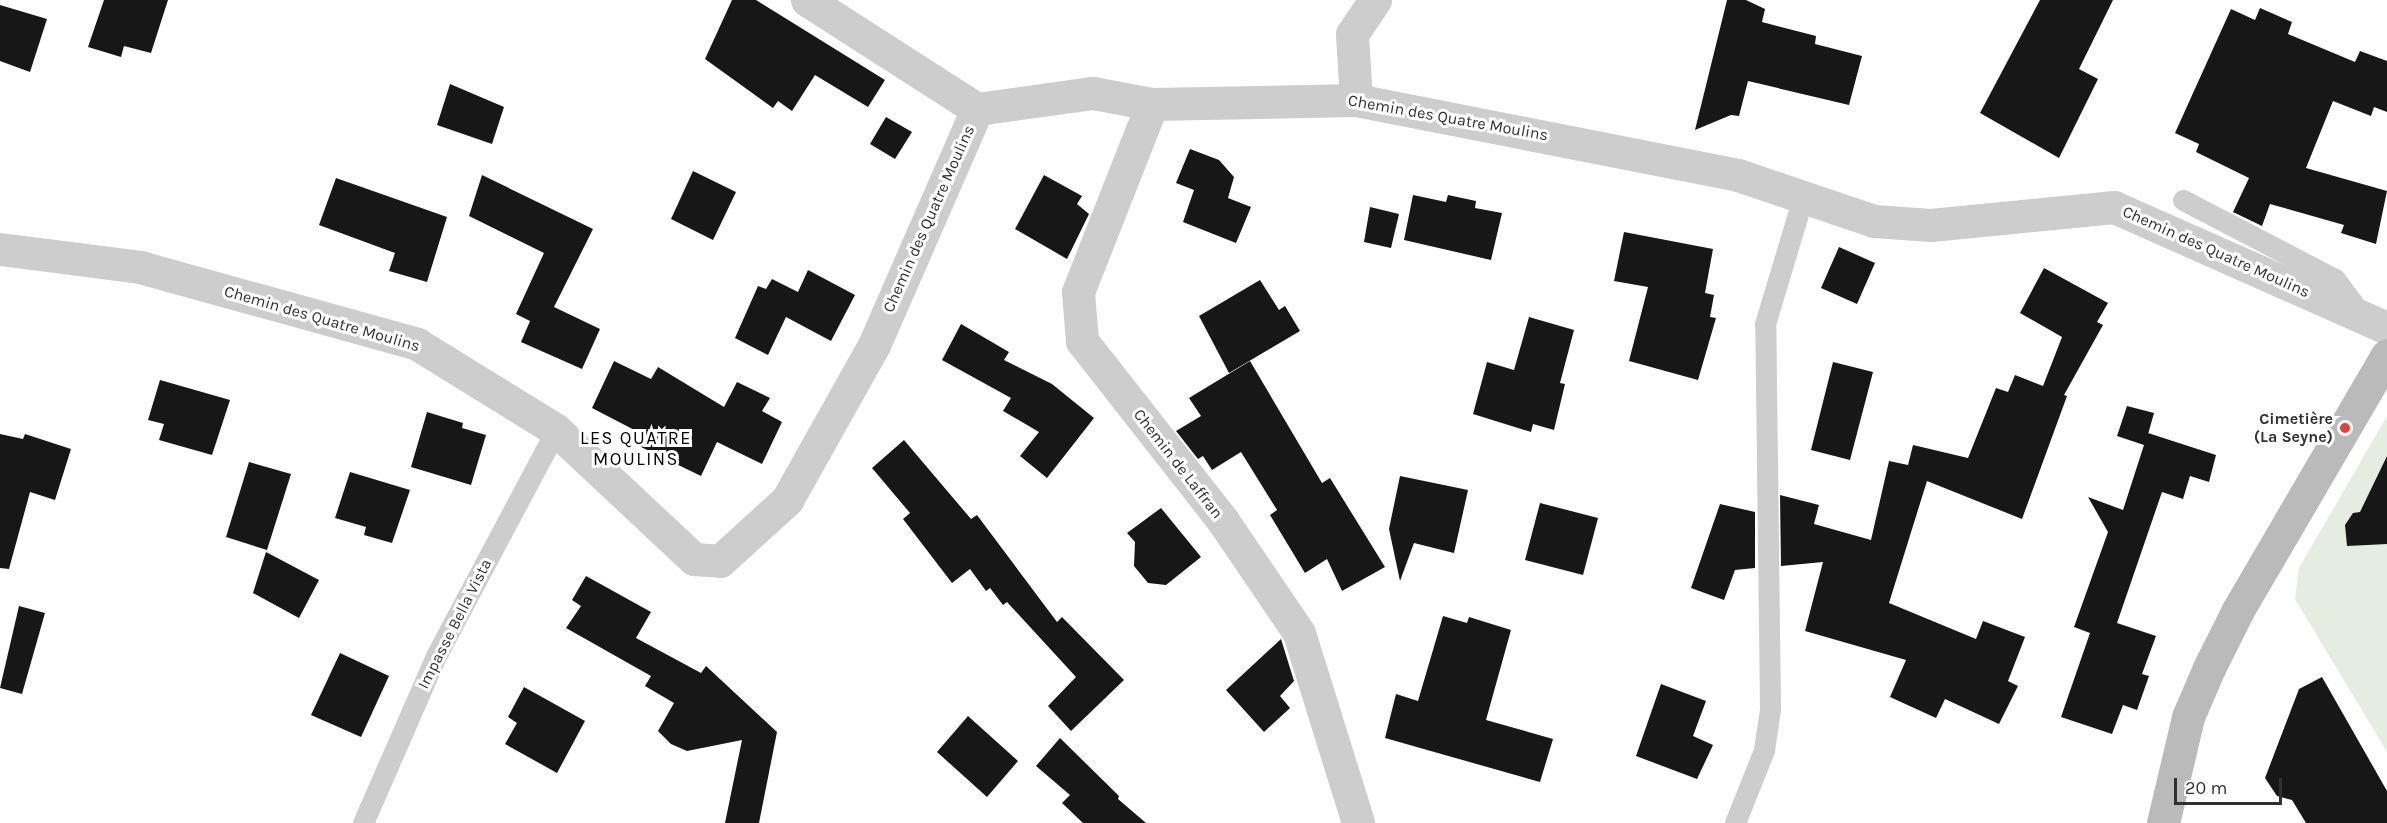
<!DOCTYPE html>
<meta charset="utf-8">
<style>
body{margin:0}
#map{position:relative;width:2387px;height:823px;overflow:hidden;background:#fff;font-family:Karla,sans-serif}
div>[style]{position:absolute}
.green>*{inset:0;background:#e4eddf}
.building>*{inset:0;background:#171717}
.lane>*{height:21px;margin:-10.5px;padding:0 10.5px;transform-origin:10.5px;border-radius:10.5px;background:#cdcdcd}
.street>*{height:33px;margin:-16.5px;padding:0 16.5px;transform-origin:16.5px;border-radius:16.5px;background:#cdcdcd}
.secondary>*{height:33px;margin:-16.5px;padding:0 16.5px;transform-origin:16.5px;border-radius:16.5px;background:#bababa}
.dots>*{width:16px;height:16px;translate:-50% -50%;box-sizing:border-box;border:3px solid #fff;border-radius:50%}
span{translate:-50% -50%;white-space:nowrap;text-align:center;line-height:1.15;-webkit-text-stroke:6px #fff;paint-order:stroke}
.street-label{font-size:16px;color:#303030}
.poi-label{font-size:16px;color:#303030;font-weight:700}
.right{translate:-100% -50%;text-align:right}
.neighbourhood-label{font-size:18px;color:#000;letter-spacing:1.5px}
.scale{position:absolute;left:2174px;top:778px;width:108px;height:27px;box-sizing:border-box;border:3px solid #303030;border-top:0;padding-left:8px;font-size:18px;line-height:21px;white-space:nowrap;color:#303030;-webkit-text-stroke:4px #fff;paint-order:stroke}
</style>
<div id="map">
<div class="green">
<div style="clip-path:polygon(2387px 416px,2387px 752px,2295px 599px,2299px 568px)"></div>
</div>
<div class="building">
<div style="clip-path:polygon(104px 0,168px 0,151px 53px,124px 46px,121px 57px,88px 47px)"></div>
<div style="clip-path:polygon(732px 0,756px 0,885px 80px,868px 107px,815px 75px,792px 111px,778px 101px,773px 108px,705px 59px)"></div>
<div style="clip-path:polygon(1727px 0,1746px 0,1765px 9px,1762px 22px,1816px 36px,1815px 44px,1862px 56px,1849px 105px,1748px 81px,1739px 116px,1731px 115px,1695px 130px)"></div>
<div style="clip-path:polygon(2040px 0,2113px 0,2079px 69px,2098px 79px,2059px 158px,1980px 113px)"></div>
<div style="clip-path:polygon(0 5px,47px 19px,30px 72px,0 61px)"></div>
<div style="clip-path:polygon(2260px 8px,2292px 22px,2288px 34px,2355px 62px,2360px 51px,2387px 61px,2387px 112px,2374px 107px,2371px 116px,2333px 101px,2306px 168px,2387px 191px,2376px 244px,2341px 233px,2344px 225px,2270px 204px,2262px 226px,2233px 212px,2249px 178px,2196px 152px,2199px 144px,2175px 133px,2231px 9px,2255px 20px)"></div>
<div style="clip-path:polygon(450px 84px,504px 107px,492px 144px,437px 125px)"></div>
<div style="clip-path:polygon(886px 117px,912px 132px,895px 159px,870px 144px)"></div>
<div style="clip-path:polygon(1190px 149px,1219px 160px,1234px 177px,1228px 198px,1251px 207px,1236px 243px,1183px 222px,1194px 190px,1176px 183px)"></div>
<div style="clip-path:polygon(693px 171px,736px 192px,713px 240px,671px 219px)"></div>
<div style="clip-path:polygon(482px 175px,593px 229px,554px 307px,600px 329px,582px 369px,521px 342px,530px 321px,516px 314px,544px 253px,469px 216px)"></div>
<div style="clip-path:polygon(1044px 175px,1082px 196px,1077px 204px,1089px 214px,1067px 259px,1015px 229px)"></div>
<div style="clip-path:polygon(336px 178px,447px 217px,427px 282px,389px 271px,395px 253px,319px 225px)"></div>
<div style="clip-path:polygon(1413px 195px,1446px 202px,1448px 195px,1476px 201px,1475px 208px,1502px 213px,1491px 260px,1404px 240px)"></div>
<div style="clip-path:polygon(1370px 207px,1399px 214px,1391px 248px,1364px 242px)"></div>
<div style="clip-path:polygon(1624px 232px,1713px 249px,1705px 293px,1714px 295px,1710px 317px,1716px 318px,1698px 380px,1629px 361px,1648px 287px,1614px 281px)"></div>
<div style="clip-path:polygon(1839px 247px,1875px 263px,1857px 304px,1821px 288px)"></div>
<div style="clip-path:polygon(2044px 268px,2108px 303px,2097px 322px,2103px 325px,2064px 395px,2067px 396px,2022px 519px,1927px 481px,1889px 603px,1976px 639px,1983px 621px,2025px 637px,2008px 681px,2018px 686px,1999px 724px,1945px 699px,1936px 718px,1890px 697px,1906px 660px,1805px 631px,1823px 562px,1781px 566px,1780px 495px,1819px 505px,1814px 524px,1871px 540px,1889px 461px,1908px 465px,1913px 445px,1968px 458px,1996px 388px,2008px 392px,2015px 375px,2043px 386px,2062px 337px,2020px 313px)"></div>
<div style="clip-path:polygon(808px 270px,855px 295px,831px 341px,786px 317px,768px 355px,735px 338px,758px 286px,766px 289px,772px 279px,798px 292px)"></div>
<div style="clip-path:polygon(1260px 280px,1279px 310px,1285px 306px,1300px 331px,1229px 373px,1199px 316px)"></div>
<div style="clip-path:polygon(1529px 317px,1574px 330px,1560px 383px,1565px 384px,1554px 430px,1533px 424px,1531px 432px,1473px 414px,1487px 362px,1514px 370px)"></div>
<div style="clip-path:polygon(961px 324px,1009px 352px,1004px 360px,1052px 384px,1094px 418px,1047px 478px,1020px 456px,1039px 432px,1003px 411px,1011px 398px,942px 360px)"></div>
<div style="clip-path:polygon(614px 361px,651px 379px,658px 367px,724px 407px,737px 382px,770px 398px,762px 411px,782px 422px,762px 464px,717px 442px,701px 476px,639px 446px,644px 435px,592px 408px)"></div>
<div style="clip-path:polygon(1250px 361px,1322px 483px,1330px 478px,1385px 567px,1342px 591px,1327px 559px,1305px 573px,1270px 515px,1277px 510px,1241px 452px,1212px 470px,1203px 456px,1198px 459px,1176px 431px,1201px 416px,1189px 398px)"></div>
<div style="clip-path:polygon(1833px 362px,1873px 372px,1850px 460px,1811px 450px)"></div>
<div style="clip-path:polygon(160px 380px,230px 400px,212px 455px,159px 440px,164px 424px,148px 420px)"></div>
<div style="clip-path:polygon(2127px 406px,2154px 413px,2147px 438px,2148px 433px,2216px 455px,2209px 482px,2190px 476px,2183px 499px,2162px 492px,2117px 623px,2156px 636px,2142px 674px,2149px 676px,2137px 710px,2123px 705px,2112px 734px,2061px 717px,2090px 633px,2074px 627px,2108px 532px,2088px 497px,2123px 510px,2144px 445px,2117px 436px)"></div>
<div style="clip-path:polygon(427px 412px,463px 423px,462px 428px,486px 435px,471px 485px,411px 467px)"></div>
<div style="clip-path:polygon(0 434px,23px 439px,25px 434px,71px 449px,55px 500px,30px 492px,9px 569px,0 568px)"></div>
<div style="clip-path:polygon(904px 440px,971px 519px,977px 515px,1057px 622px,1062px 617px,1124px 680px,1071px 731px,1048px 706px,1076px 677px,1007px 602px,1003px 605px,990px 588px,986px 591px,970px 569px,952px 583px,903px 519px,910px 513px,872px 468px)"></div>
<div style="clip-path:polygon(2387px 456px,2387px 544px,2347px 546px,2345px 525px,2353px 513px,2360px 512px)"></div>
<div style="clip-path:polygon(249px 462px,291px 474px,267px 550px,226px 537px)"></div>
<div style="clip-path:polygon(350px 472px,410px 490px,392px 543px,364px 535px,366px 527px,335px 518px)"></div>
<div style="clip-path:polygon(1400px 476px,1468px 490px,1454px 553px,1414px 543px,1400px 581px,1389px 529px)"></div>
<div style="clip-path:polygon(1540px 503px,1598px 518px,1583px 575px,1525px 560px)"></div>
<div style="clip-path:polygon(1720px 504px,1755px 512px,1755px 568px,1735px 570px,1724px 600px,1691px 588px)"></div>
<div style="clip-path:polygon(1161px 508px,1201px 557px,1166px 585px,1148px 583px,1134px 566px,1135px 542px,1127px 533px)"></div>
<div style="clip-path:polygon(266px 552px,319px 580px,299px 618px,253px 593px)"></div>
<div style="clip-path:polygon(586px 576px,651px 612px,636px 638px,701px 673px,706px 666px,777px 732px,759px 823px,725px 823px,742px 740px,687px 751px,671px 744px,658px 731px,674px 703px,645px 686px,651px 676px,566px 628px,581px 606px,572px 600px)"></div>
<div style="clip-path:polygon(19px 606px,45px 613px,22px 694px,0 688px)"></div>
<div style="clip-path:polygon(1443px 616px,1467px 623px,1469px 617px,1511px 630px,1486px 720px,1553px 739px,1540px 782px,1385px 738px,1396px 694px,1418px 701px)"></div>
<div style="clip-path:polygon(1281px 639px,1294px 681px,1280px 696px,1290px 708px,1264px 732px,1226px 690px)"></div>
<div style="clip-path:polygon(340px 653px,389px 676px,361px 737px,311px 715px)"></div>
<div style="clip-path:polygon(2322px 677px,2387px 791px,2387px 823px,2306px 823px,2292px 800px,2277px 796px,2265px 778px,2299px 689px)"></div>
<div style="clip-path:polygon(1661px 684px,1706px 701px,1693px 736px,1713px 745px,1697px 779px,1636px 756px)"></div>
<div style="clip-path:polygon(524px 687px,585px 721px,557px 773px,505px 744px,517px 723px,508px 717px)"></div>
<div style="clip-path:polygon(968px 716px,1018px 761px,987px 797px,937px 752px)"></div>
<div style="clip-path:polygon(1060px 738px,1119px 796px,1118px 799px,1146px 823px,1083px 823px,1062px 803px,1070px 795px,1036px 766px)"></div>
</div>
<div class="lane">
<div style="left:2183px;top:200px;width:171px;rotate:27.5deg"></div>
<div style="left:2335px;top:279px;width:47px;rotate:53.6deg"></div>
<div style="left:363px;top:823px;width:184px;rotate:-66.4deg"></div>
<div style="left:437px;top:654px;width:254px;rotate:-62deg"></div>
<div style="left:1735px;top:823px;width:79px;rotate:-68.3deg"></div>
<div style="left:1764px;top:750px;width:41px;rotate:-81.7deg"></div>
<div style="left:1770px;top:709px;width:385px;rotate:-90.7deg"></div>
<div style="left:1765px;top:324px;width:133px;rotate:-73.3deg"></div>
</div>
<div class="street">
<div style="left:807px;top:0;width:202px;rotate:32.7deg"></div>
<div style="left:1356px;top:100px;width:66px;rotate:-93.5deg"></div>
<div style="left:1352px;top:34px;width:41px;rotate:-55.9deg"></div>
<div style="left:1152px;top:104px;width:202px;rotate:111.5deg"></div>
<div style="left:1078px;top:292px;width:49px;rotate:85.3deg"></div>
<div style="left:1082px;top:341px;width:229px;rotate:51.9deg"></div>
<div style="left:1223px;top:521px;width:135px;rotate:55.8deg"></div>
<div style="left:1299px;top:633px;width:199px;rotate:72.7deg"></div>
<div style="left:977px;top:109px;width:117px;rotate:-7.9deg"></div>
<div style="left:1093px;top:93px;width:60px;rotate:10.6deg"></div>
<div style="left:1152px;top:104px;width:204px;rotate:-1.1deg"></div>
<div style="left:1356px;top:100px;width:389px;rotate:11.1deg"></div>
<div style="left:1738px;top:175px;width:144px;rotate:18.7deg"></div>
<div style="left:1874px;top:221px;width:57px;rotate:4deg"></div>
<div style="left:1931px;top:225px;width:184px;rotate:-5.6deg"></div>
<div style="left:2114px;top:207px;width:299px;rotate:23.9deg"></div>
<div style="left:0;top:249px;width:141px;rotate:7.3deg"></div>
<div style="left:140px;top:267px;width:288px;rotate:15.5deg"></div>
<div style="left:417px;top:344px;width:163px;rotate:31.7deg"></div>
<div style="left:556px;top:430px;width:189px;rotate:43.1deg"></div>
<div style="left:694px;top:559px;width:26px;rotate:4deg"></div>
<div style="left:720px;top:561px;width:91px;rotate:-42.3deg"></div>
<div style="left:787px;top:500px;width:178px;rotate:-60.7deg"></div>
<div style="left:874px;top:345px;width:257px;rotate:-66.4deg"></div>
</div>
<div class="secondary">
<div style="left:2163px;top:823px;width:109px;rotate:-76.7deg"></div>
<div style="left:2188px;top:717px;width:53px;rotate:-66.8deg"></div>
<div style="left:2209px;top:668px;width:65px;rotate:-63.4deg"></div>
<div style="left:2238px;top:610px;width:295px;rotate:-59.7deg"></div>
</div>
<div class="dots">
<div style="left:2345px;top:428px;background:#e64134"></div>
</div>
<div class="street-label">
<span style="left:1448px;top:118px;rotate:10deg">Chemin des Quatre Moulins</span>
<span style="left:929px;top:219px;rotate:-66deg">Chemin des Quatre Moulins</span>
<span style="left:2216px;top:252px;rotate:24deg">Chemin des Quatre Moulins</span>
<span style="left:322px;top:319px;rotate:16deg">Chemin des Quatre Moulins</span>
<span style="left:1178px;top:464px;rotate:52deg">Chemin de Laffran</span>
<span style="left:455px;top:624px;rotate:-63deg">Impasse Bella Vista</span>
</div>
<div class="poi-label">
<span class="right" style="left:2333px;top:428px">Cimetière<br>(La Seyne)</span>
</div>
<div class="neighbourhood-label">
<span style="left:636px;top:449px">LES QUATRE<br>MOULINS</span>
</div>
<div class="scale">20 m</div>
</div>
